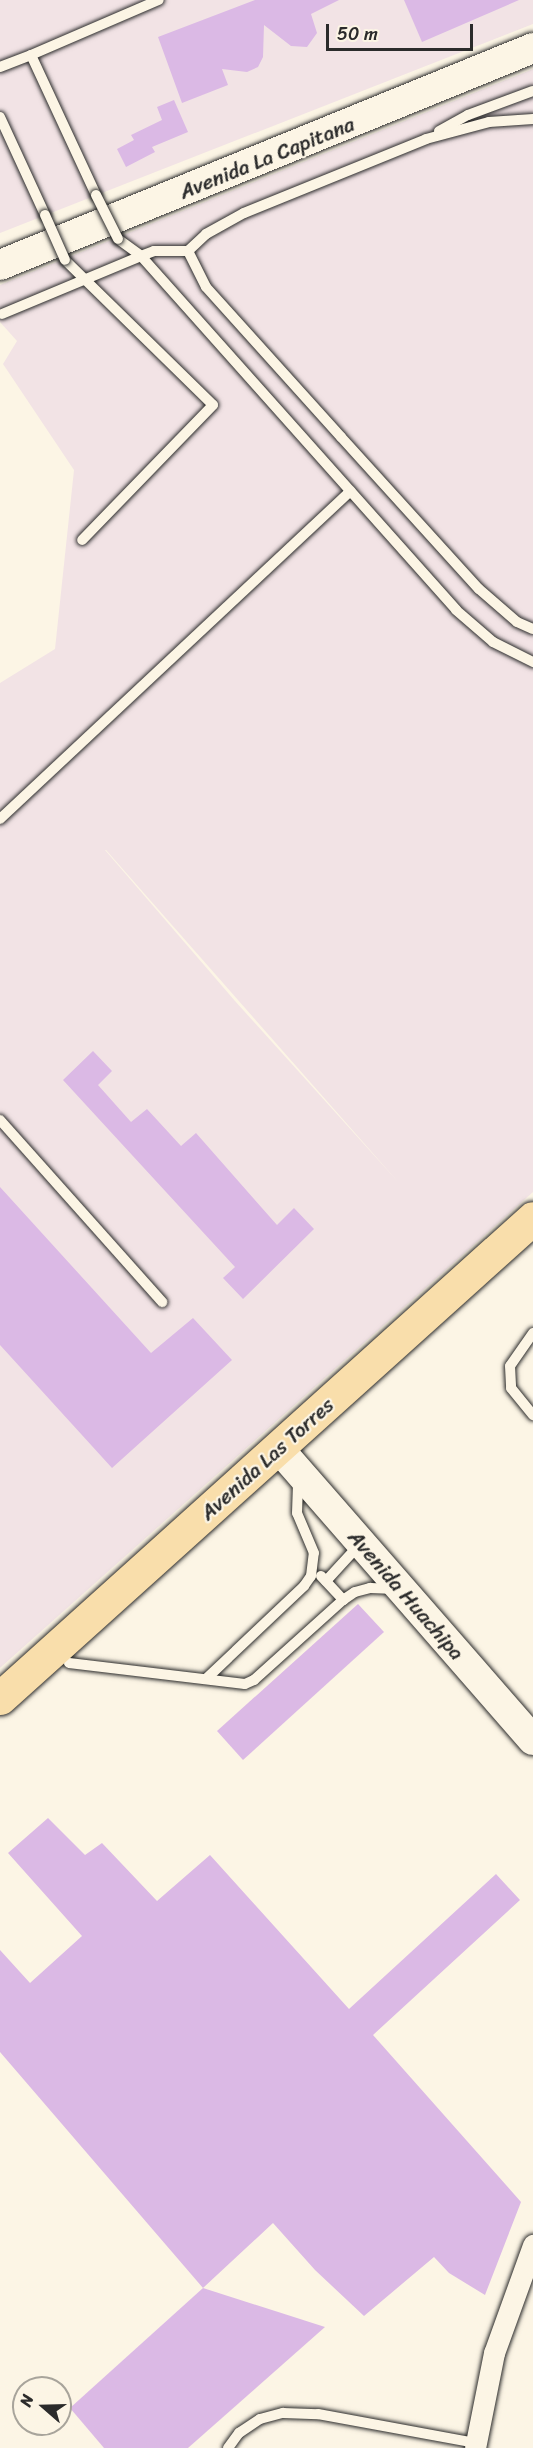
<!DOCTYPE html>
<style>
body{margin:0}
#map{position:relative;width:533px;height:2448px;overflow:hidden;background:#fcf5e5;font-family:Sriracha,sans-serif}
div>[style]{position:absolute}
.built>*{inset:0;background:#f2e3e5}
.building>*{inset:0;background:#dbb9e5}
.roads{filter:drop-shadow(0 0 2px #2b2b2b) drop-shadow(0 0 2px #2b2b2b)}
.lane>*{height:10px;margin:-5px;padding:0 5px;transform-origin:5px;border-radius:5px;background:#fcf5e5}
.street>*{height:21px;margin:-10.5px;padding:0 10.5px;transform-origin:10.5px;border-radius:10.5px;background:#fcf5e5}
.secondary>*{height:30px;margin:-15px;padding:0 15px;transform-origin:15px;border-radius:15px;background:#fcf5e5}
.primary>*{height:33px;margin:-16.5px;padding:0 16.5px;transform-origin:16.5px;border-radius:16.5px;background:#f9deab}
.bridges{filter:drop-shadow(0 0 2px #2b2b2b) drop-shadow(0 0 2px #2b2b2b)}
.lane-bridge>*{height:10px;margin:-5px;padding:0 5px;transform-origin:5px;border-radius:5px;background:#fcf5e5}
span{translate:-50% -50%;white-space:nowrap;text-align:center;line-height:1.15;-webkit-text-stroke:4.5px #fcf5e5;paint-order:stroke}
.street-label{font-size:21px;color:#2b2b2b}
.north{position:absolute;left:12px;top:2376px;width:60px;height:60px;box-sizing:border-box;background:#fcf5e5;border:2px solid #a8a49b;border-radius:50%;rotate:290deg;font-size:16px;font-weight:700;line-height:24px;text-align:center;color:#2b2b2b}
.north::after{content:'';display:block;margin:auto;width:21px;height:27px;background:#2b2b2b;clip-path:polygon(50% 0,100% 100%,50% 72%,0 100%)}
.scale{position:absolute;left:326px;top:24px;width:147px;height:27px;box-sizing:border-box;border:3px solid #2b2b2b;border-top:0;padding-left:8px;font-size:18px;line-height:21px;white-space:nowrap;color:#2b2b2b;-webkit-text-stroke:4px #fcf5e5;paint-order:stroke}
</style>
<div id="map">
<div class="built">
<div style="clip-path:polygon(0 0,533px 0,533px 24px,0 233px)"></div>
<div style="clip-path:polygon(evenodd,533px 69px,533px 1192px,0 1668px,0 683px,55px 649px,74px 470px,3px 364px,17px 341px,0 322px,0 285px,533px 69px,105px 850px,106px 850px,399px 1183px,235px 1001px,105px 850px)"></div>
</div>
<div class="building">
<div style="clip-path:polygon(255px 0,339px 0,311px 14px,317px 33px,307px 47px,291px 46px,264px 25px,263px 57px,258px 67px,247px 72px,222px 69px,228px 85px,182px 103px,158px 37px)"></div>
<div style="clip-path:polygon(404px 0,519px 0,422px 42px)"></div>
<div style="clip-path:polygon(174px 100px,188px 132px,152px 147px,155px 152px,126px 167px,117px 149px,134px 140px,131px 135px,162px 120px,157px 107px)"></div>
<div style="clip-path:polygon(93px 1051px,112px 1071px,98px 1085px,131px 1122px,147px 1109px,181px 1146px,196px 1133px,277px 1225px,294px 1208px,314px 1229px,243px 1299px,223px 1278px,235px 1267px,63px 1080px)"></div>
<div style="clip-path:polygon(0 1187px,151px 1353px,193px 1318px,232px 1360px,112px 1468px,0 1345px)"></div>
<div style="clip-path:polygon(358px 1604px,384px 1632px,243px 1760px,217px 1731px)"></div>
<div style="clip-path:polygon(48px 1818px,85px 1855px,102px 1843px,157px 1901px,210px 1855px,349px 2009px,496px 1874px,520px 1900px,373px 2035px,521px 2202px,485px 2295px,449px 2273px,434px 2257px,364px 2316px,315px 2270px,273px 2223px,203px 2288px,0 2052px,0 1950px,30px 1983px,82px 1936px,8px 1853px)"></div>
<div style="clip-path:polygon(203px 2288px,325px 2327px,188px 2448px,104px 2448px,70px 2408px)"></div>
</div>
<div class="roads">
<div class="lane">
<div style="left:31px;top:55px;width:139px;rotate:-23.3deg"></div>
<div style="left:0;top:67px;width:33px;rotate:-21deg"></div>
<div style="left:31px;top:55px;width:154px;rotate:65.1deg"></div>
<div style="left:0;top:117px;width:108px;rotate:65.3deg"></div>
<div style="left:439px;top:131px;width:33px;rotate:-29deg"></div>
<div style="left:468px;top:115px;width:69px;rotate:-20.3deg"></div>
<div style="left:118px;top:239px;width:29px;rotate:36deg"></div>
<div style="left:141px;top:256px;width:14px;rotate:-21deg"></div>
<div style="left:154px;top:251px;width:34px"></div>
<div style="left:188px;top:251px;width:25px;rotate:-43deg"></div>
<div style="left:206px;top:234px;width:43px;rotate:-28.9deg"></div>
<div style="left:244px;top:213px;width:196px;rotate:-22.1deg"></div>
<div style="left:426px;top:139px;width:65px;rotate:-15.1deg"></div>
<div style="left:489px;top:122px;width:44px;rotate:-3.9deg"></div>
<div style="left:188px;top:251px;width:40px;rotate:63.4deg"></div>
<div style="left:206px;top:287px;width:202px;rotate:48deg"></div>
<div style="left:341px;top:437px;width:205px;rotate:47.8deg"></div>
<div style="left:479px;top:589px;width:50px;rotate:41deg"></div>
<div style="left:517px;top:622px;width:17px;rotate:24deg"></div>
<div style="left:65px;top:260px;width:207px;rotate:44.4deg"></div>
<div style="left:213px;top:405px;width:188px;rotate:134.1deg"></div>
<div style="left:2px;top:314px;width:151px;rotate:-22.6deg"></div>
<div style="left:141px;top:256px;width:474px;rotate:48.3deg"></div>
<div style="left:456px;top:610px;width:49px;rotate:40.9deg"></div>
<div style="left:493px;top:642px;width:45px;rotate:26.6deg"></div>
<div style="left:0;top:819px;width:480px;rotate:-43.1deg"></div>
<div style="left:0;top:1120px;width:244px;rotate:48.3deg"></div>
<div style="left:533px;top:1333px;width:40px;rotate:124.9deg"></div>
<div style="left:510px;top:1366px;width:22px;rotate:87deg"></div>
<div style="left:511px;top:1388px;width:35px;rotate:51deg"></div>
<div style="left:321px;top:1576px;width:33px;rotate:47deg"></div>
<div style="left:326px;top:1581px;width:50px;rotate:-47.4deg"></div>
<div style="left:69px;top:1663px;width:177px;rotate:6.8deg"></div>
<div style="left:245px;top:1684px;width:10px;rotate:-24deg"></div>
<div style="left:254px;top:1680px;width:120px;rotate:-42deg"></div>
<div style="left:343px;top:1600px;width:14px;rotate:-34deg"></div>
<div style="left:355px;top:1592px;width:16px;rotate:-15deg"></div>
<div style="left:370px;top:1588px;width:26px;rotate:2deg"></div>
<div style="left:207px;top:1678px;width:134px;rotate:-43.5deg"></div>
<div style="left:304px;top:1586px;width:12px;rotate:-55deg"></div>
<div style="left:311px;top:1576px;width:23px;rotate:-83deg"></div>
<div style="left:314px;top:1553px;width:43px;rotate:-113deg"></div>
<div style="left:297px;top:1513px;width:33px;rotate:-88deg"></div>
<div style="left:228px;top:2448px;width:19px;rotate:-54deg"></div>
<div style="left:239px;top:2433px;width:25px;rotate:-34deg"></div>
<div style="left:260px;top:2419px;width:24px;rotate:-15deg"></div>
<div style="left:283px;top:2413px;width:35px;rotate:2deg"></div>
<div style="left:318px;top:2414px;width:161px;rotate:10.4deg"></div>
</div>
<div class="street">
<div style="left:475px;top:2448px;width:97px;rotate:-78.7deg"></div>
<div style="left:494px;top:2353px;width:115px;rotate:-70.1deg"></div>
</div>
<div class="secondary">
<div style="left:0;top:265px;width:575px;rotate:-22.15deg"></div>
<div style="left:279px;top:1449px;width:386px;rotate:48.9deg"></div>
</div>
<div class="primary">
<div style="left:0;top:1698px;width:717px;rotate:-42.01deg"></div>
</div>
</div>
<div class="bridges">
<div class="lane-bridge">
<div style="left:96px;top:195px;width:49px;rotate:63.4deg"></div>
<div style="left:45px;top:215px;width:49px;rotate:66deg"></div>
</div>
</div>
<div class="street-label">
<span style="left:267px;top:158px;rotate:-22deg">Avenida La Capitana</span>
<span style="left:267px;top:1459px;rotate:-42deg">Avenida Las Torres</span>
<span style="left:406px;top:1595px;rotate:49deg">Avenida Huachipa</span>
</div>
<div class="north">N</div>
<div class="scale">50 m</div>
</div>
